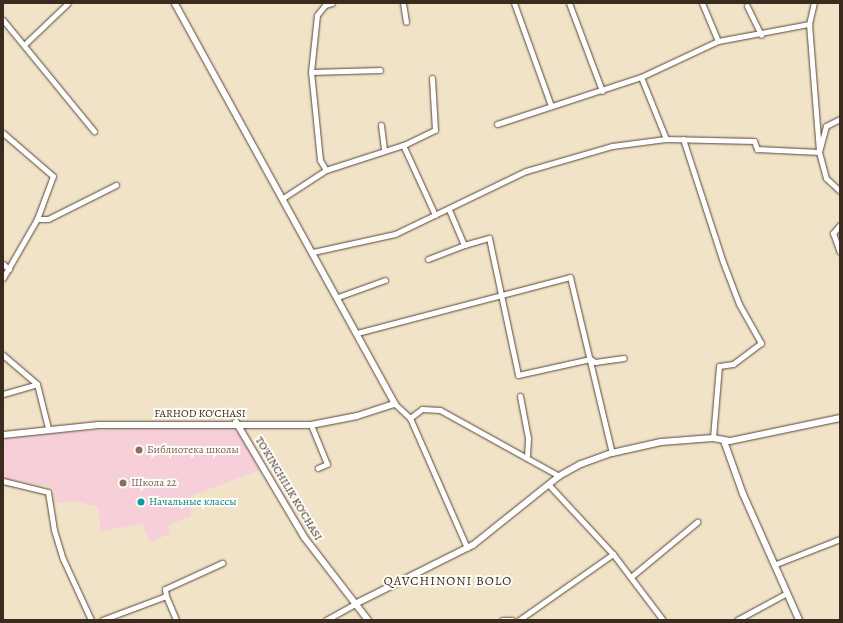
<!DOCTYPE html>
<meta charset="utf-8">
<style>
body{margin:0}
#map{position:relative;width:843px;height:623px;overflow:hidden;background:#f1e3c7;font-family:Alegreya,serif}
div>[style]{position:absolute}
.built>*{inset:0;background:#f6cfd8}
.roads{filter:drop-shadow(0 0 1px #564637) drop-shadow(0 0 1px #564637)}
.minor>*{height:5px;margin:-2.5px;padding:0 2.5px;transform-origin:2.5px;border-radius:2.5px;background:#fff}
.tertiary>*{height:6px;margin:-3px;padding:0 3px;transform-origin:3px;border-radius:3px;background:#fff}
.dots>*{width:11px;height:11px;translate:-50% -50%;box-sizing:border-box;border:2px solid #fdfcf7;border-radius:50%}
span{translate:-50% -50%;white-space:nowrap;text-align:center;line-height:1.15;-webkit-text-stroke:4px #fdfcf7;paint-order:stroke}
.street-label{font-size:11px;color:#3b2a1e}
.education-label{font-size:11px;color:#785e54}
.left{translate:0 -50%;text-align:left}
.culture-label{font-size:11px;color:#0d838f}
.quarter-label{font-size:13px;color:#3b2a1e;letter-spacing:1px}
.frame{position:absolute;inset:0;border:4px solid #3b2a1e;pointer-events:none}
</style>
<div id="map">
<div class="built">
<div style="clip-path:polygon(236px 425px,259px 470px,191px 496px,191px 516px,168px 525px,170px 534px,149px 542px,143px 524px,101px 531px,98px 507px,76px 501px,55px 503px,53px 487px,3px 479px,3px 438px,83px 431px)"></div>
</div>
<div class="roads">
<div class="minor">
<div style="left:403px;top:3px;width:19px;rotate:81deg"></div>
<div style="left:514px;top:3px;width:109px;rotate:70.2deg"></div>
<div style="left:569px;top:3px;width:94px;rotate:69.4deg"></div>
<div style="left:702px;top:3px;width:41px;rotate:67.2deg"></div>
<div style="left:747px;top:6px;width:32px;rotate:64deg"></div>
<div style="left:3px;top:20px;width:144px;rotate:50.7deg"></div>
<div style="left:809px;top:24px;width:128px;rotate:85.5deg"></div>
<div style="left:819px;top:152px;width:27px;rotate:75deg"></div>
<div style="left:826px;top:178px;width:19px;rotate:43deg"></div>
<div style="left:25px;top:44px;width:59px;rotate:-43.6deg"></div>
<div style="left:311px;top:72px;width:69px;rotate:-1.7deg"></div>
<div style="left:641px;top:77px;width:67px;rotate:68deg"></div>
<div style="left:497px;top:124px;width:151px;rotate:-18.1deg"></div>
<div style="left:641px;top:77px;width:85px;rotate:-25.1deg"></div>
<div style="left:718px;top:41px;width:93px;rotate:-10.6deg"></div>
<div style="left:809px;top:24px;width:22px;rotate:-77deg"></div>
<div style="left:381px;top:125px;width:26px;rotate:83deg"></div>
<div style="left:3px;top:133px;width:66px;rotate:40.7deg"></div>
<div style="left:53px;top:176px;width:46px;rotate:110.4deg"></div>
<div style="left:37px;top:219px;width:68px;rotate:120deg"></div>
<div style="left:683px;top:139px;width:129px;rotate:72deg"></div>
<div style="left:723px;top:262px;width:45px;rotate:69.1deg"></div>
<div style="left:739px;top:304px;width:45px;rotate:60.6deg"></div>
<div style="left:761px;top:343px;width:35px;rotate:143deg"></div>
<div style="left:733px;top:364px;width:14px;rotate:172deg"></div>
<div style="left:719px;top:366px;width:72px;rotate:94.8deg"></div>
<div style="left:403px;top:145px;width:77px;rotate:65.4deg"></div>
<div style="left:326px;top:170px;width:12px;rotate:-121deg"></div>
<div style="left:320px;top:160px;width:88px;rotate:-95.8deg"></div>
<div style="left:311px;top:72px;width:57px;rotate:-84deg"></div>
<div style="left:317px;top:15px;width:13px;rotate:-51deg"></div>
<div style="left:325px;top:5px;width:7px;rotate:-16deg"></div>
<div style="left:283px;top:198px;width:51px;rotate:-33.1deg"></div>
<div style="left:326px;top:170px;width:84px;rotate:-18deg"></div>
<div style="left:406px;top:144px;width:32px;rotate:-26deg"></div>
<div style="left:435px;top:130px;width:52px;rotate:-93.3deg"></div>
<div style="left:37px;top:219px;width:11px"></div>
<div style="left:48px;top:219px;width:76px;rotate:-26.6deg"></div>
<div style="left:840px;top:225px;width:11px;rotate:131deg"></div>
<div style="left:833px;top:233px;width:20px;rotate:70deg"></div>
<div style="left:464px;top:245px;width:26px;rotate:-16deg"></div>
<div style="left:489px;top:238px;width:140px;rotate:78deg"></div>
<div style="left:518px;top:375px;width:74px;rotate:-12.5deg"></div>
<div style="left:590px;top:359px;width:6px;rotate:31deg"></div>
<div style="left:595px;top:362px;width:29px;rotate:-8deg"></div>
<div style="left:313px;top:252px;width:84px;rotate:-12.4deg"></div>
<div style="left:395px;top:234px;width:145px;rotate:-25.7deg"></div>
<div style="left:526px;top:171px;width:90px;rotate:-16.2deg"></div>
<div style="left:612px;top:146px;width:54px;rotate:-7.4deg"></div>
<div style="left:666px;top:139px;width:88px;rotate:1.3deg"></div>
<div style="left:754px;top:141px;width:9px;rotate:69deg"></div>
<div style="left:757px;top:149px;width:62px;rotate:2.8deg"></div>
<div style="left:819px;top:152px;width:27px;rotate:-75deg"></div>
<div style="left:826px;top:126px;width:16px;rotate:-27deg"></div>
<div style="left:428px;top:259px;width:39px;rotate:-21deg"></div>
<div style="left:464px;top:245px;width:38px;rotate:-113deg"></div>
<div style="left:3px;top:264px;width:8px;rotate:40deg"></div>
<div style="left:338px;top:297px;width:50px;rotate:-19.9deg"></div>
<div style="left:357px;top:333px;width:220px;rotate:-14.7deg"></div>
<div style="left:570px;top:277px;width:181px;rotate:76.6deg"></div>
<div style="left:3px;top:355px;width:45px;rotate:40.5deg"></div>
<div style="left:37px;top:384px;width:45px;rotate:76deg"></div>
<div style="left:3px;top:394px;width:35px;rotate:-16deg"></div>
<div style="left:520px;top:396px;width:43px;rotate:79.2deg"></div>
<div style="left:528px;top:438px;width:20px;rotate:93deg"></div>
<div style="left:395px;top:404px;width:21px;rotate:43deg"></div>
<div style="left:410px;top:418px;width:142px;rotate:66.3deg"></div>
<div style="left:410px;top:418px;width:15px;rotate:-37deg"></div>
<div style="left:422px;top:409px;width:18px;rotate:3deg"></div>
<div style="left:440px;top:410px;width:136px;rotate:29deg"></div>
<div style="left:311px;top:425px;width:42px;rotate:67.7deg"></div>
<div style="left:327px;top:464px;width:10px;rotate:156deg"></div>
<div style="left:3px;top:481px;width:46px;rotate:13.7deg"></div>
<div style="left:48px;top:492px;width:38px;rotate:81deg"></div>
<div style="left:54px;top:530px;width:30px;rotate:73deg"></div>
<div style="left:63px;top:559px;width:67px;rotate:65.3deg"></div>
<div style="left:549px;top:485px;width:94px;rotate:47.2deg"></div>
<div style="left:776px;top:564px;width:69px;rotate:-21.3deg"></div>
<div style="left:632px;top:576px;width:85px;rotate:-39.7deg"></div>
<div style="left:166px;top:596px;width:26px;rotate:67deg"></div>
<div style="left:102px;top:620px;width:68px;rotate:-20.6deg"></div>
<div style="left:166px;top:596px;width:7px;rotate:-98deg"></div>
<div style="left:165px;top:589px;width:63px;rotate:-24.5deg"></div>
<div style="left:326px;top:620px;width:33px;rotate:-29deg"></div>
<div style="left:502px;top:620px;width:10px"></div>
<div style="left:519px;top:620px;width:115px;rotate:-35.1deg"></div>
<div style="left:613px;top:554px;width:83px;rotate:52.9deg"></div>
<div style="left:737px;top:620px;width:57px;rotate:-28.4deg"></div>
</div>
<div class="tertiary">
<div style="left:236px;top:422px;width:134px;rotate:59.4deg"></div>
<div style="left:304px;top:537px;width:105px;rotate:52.4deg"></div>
<div style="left:3px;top:435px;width:96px;rotate:-6deg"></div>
<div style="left:98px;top:425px;width:213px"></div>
<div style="left:311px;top:425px;width:47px;rotate:-11.1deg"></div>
<div style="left:357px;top:416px;width:40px;rotate:-18deg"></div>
<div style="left:395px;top:404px;width:457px;rotate:-118.8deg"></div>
<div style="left:724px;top:441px;width:56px;rotate:70.3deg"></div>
<div style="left:743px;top:494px;width:138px;rotate:66deg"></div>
<div style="left:355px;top:604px;width:132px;rotate:-26.6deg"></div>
<div style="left:473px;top:545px;width:110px;rotate:-38.7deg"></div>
<div style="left:559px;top:476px;width:25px;rotate:-29deg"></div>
<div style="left:581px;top:464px;width:33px;rotate:-20deg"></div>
<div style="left:612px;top:453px;width:50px;rotate:-12.7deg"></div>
<div style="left:661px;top:442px;width:52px;rotate:-4.4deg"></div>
<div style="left:713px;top:438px;width:17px;rotate:10deg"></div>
<div style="left:730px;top:441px;width:112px;rotate:-11.8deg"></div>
</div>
</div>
<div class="dots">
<div style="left:139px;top:450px;background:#8d6e63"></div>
<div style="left:123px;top:483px;background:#8d6e63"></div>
<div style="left:141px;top:502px;background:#0f9aa8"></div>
</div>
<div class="street-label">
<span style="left:200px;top:414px">FARHOD KO'CHASI</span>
<span style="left:288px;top:489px;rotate:59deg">TO'KINCHILIK KO'CHASI</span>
</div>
<div class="education-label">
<span class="left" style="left:147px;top:450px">Библиотека школы</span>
<span class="left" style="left:131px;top:483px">Школа 22</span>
</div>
<div class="culture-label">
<span class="left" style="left:149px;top:502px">Начальные классы</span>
</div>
<div class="quarter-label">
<span style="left:448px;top:581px">QAVCHINONI BOLO</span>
</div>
<div class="frame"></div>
</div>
